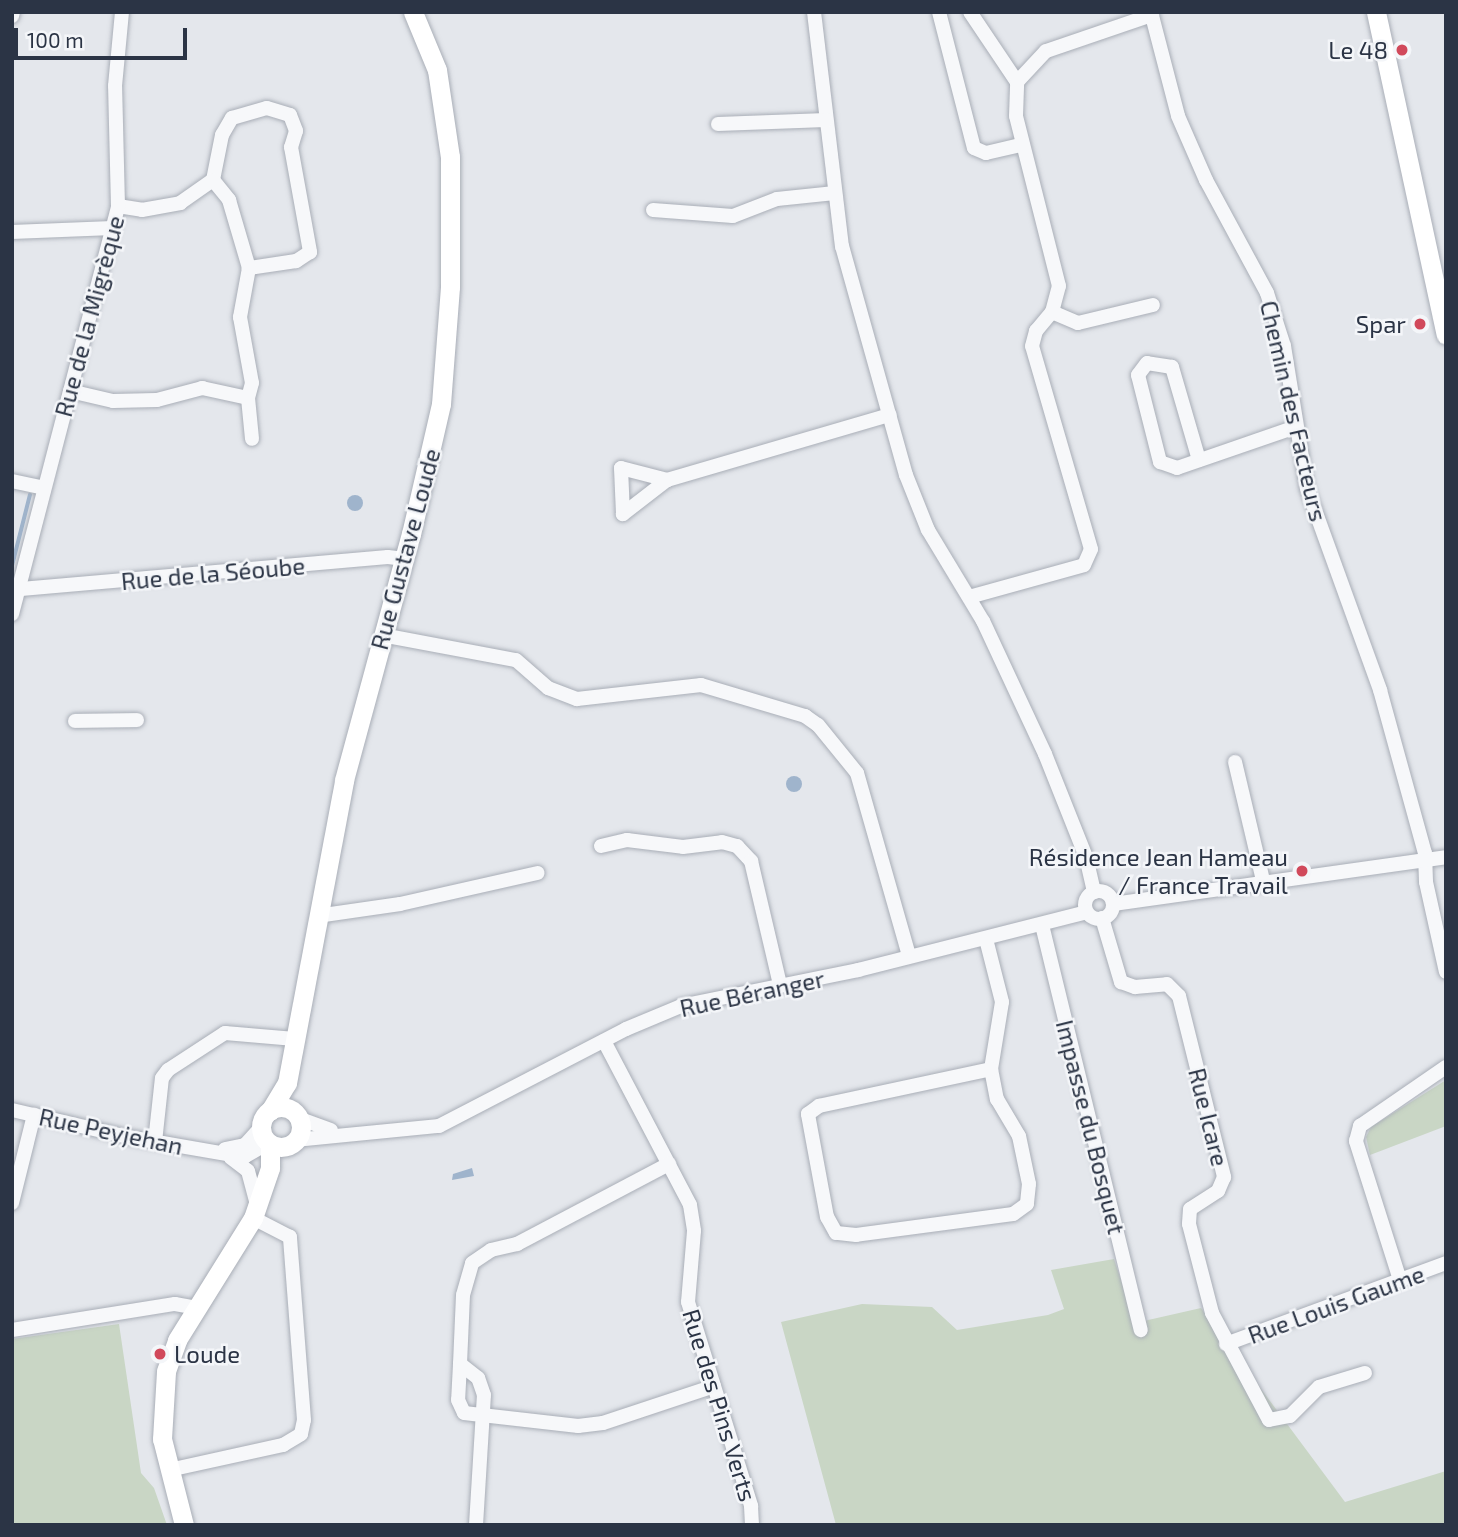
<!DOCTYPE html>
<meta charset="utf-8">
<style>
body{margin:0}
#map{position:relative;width:1458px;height:1537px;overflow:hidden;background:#e4e7ec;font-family:"Exo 2",sans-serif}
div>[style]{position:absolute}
.green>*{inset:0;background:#c9d6c5}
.water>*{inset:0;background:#9fb4cc}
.round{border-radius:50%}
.stream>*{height:3.5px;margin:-1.75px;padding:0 1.75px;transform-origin:1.75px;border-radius:1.75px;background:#9fb4cc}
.roads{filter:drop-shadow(0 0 2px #a9aeb7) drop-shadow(0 0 2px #a9aeb7)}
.street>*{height:14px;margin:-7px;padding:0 7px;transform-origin:7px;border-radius:7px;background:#f7f8fa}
.street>.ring{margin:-7px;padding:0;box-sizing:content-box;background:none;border:14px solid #f7f8fa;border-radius:50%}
.secondary>*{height:19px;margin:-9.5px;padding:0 9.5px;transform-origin:9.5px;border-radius:9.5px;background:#fff}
.secondary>.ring{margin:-9.5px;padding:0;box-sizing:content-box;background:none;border:19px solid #fff;border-radius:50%}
.dots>*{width:19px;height:19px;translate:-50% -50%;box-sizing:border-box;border:4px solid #f4f6f9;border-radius:50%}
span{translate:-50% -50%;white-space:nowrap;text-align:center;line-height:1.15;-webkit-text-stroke:5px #f4f6f9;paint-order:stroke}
.poi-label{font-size:24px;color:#2b3445}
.right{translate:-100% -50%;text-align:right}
.left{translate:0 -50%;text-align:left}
.street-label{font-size:24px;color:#2b3445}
.frame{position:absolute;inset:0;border:14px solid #2b3445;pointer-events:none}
.scale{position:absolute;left:14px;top:28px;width:173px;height:32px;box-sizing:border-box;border:4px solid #2b3445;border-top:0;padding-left:9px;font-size:21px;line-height:24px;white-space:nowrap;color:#2b3445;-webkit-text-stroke:5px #f4f6f9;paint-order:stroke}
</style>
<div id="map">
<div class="green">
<div style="clip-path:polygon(1446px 1080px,1446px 1126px,1370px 1155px,1366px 1137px,1371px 1127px)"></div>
<div style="clip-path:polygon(1114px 1259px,1135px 1323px,1201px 1308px,1345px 1502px,1446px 1471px,1446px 1525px,836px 1525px,781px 1322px,862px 1304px,932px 1307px,957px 1330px,1048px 1315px,1064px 1309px,1051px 1270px)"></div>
<div style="clip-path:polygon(119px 1324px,141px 1473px,154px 1488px,167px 1525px,12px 1525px,12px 1339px)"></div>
</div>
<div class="water">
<div class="round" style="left:347px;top:495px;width:16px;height:16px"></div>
<div class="round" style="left:786px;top:776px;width:16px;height:16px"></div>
<div style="clip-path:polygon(472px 1168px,474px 1176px,452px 1180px,453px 1174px)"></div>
</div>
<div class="stream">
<div style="left:12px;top:566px;width:73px;rotate:-75.8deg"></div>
</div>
<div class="roads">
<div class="street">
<div style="left:814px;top:12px;width:236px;rotate:83.2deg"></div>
<div style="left:842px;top:246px;width:238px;rotate:74.4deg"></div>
<div style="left:906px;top:475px;width:59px;rotate:68.2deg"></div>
<div style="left:928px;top:530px;width:106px;rotate:58.9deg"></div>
<div style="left:983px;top:621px;width:147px;rotate:65deg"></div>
<div style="left:1045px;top:754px;width:111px;rotate:68.3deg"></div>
<div style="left:1086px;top:857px;width:36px;rotate:77deg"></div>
<div style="left:939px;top:12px;width:140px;rotate:75.6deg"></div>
<div style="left:974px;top:148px;width:13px;rotate:23deg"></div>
<div style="left:986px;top:153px;width:37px;rotate:-13deg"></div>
<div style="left:970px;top:12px;width:84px;rotate:56.1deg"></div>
<div style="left:1151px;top:12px;width:107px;rotate:75.4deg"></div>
<div style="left:1178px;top:116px;width:70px;rotate:66.4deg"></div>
<div style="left:1206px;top:180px;width:128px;rotate:61.6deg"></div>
<div style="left:1267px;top:293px;width:56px;rotate:72.2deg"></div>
<div style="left:1284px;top:346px;width:144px;rotate:80.8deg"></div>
<div style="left:1307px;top:488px;width:215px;rotate:70.1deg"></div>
<div style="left:1380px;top:690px;width:169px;rotate:74.6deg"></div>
<div style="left:1425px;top:853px;width:29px;rotate:88deg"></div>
<div style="left:1426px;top:882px;width:92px;rotate:77.5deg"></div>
<div style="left:12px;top:16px;width:4px;rotate:-76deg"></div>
<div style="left:718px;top:124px;width:108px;rotate:-2.1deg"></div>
<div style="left:213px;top:180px;width:46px;rotate:-78.7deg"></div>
<div style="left:222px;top:135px;width:20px;rotate:-60deg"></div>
<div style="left:232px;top:118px;width:36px;rotate:-16deg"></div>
<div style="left:267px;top:108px;width:24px;rotate:17deg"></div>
<div style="left:290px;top:115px;width:17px;rotate:69deg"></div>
<div style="left:296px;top:131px;width:17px;rotate:107deg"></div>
<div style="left:291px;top:147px;width:107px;rotate:79.7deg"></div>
<div style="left:310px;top:252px;width:17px;rotate:147deg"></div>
<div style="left:296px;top:261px;width:48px;rotate:171.5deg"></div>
<div style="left:118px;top:206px;width:24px;rotate:9deg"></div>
<div style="left:142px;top:210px;width:39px;rotate:-10deg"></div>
<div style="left:180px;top:203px;width:40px;rotate:-34.9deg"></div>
<div style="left:213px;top:180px;width:26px;rotate:51deg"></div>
<div style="left:229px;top:200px;width:71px;rotate:73.6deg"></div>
<div style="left:249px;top:268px;width:50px;rotate:100.4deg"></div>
<div style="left:240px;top:317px;width:67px;rotate:79.7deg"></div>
<div style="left:252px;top:383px;width:16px;rotate:105deg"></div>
<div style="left:248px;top:398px;width:41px;rotate:84.4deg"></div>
<div style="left:653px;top:210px;width:80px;rotate:4.3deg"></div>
<div style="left:733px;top:216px;width:47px;rotate:-21.1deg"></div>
<div style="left:777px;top:199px;width:58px;rotate:-5.9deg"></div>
<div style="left:12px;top:232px;width:100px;rotate:-2.3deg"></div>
<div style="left:1052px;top:312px;width:28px;rotate:23deg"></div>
<div style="left:1078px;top:323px;width:77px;rotate:-13.5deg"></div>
<div style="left:70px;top:391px;width:44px;rotate:13.1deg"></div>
<div style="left:113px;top:401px;width:44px;rotate:-1.3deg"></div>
<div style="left:157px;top:400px;width:47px;rotate:-14.9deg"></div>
<div style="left:202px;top:388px;width:47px;rotate:12.3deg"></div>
<div style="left:1199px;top:460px;width:97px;rotate:-106.2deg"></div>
<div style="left:1172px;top:367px;width:25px;rotate:-171deg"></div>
<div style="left:1147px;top:363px;width:15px;rotate:127deg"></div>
<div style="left:1138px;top:375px;width:90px;rotate:75.8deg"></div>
<div style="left:1160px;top:462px;width:18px;rotate:19deg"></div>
<div style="left:1177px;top:468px;width:126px;rotate:-19deg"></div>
<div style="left:667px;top:480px;width:56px;rotate:142.3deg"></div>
<div style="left:623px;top:514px;width:46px;rotate:-92.5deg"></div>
<div style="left:621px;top:468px;width:48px;rotate:14.6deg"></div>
<div style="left:667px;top:480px;width:232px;rotate:-16.3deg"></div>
<div style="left:12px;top:481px;width:33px;rotate:12deg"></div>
<div style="left:21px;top:589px;width:368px;rotate:-5deg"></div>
<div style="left:388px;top:557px;width:17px;rotate:7deg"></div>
<div style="left:969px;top:597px;width:119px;rotate:-15.5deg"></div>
<div style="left:1084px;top:565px;width:17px;rotate:-66deg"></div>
<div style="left:1091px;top:549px;width:211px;rotate:-106.2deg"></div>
<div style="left:1032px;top:346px;width:16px;rotate:-75deg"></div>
<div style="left:1036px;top:331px;width:25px;rotate:-50deg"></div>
<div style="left:1052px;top:312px;width:27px;rotate:-75deg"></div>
<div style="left:1059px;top:286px;width:175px;rotate:-104.2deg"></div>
<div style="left:1016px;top:116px;width:34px;rotate:-88deg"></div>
<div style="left:1017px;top:82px;width:42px;rotate:-46.9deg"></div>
<div style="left:1046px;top:51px;width:112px;rotate:-18.8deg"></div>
<div style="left:12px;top:614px;width:422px;rotate:-75.4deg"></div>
<div style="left:118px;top:206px;width:120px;rotate:-91.4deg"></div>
<div style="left:115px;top:86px;width:74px;rotate:-84.6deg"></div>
<div style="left:382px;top:635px;width:136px;rotate:10.6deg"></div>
<div style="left:516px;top:660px;width:43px;rotate:41.2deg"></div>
<div style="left:548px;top:688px;width:31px;rotate:21deg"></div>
<div style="left:577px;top:699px;width:125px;rotate:-6.4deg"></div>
<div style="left:701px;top:685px;width:109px;rotate:16.6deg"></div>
<div style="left:805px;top:716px;width:16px;rotate:35deg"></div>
<div style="left:818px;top:725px;width:62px;rotate:50.9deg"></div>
<div style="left:857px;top:773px;width:190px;rotate:74.1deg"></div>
<div style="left:75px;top:721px;width:62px;rotate:-0.9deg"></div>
<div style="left:1235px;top:762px;width:126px;rotate:76.7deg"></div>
<div style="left:601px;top:846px;width:27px;rotate:-13deg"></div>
<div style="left:627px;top:840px;width:56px;rotate:7.1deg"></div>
<div style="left:683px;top:847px;width:39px;rotate:-7deg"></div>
<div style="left:722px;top:842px;width:16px;rotate:15deg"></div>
<div style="left:737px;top:846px;width:21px;rotate:47deg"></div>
<div style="left:751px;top:861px;width:127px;rotate:76.8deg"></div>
<div class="ring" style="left:1085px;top:891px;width:14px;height:14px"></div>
<div style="left:1113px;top:904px;width:336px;rotate:-8deg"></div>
<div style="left:317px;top:916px;width:84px;rotate:-8.2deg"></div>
<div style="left:400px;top:904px;width:141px;rotate:-12.7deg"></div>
<div style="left:1102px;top:918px;width:67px;rotate:73.5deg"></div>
<div style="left:1121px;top:982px;width:15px;rotate:20deg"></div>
<div style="left:1135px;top:987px;width:32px;rotate:-5deg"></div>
<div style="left:1167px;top:984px;width:17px;rotate:45deg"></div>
<div style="left:1179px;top:996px;width:187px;rotate:76deg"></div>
<div style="left:1224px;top:1177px;width:15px;rotate:113deg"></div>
<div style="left:1218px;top:1191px;width:33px;rotate:147deg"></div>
<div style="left:1190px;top:1209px;width:15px;rotate:94deg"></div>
<div style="left:1189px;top:1224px;width:92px;rotate:75.5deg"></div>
<div style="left:1212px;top:1313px;width:121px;rotate:62deg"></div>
<div style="left:1269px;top:1420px;width:21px;rotate:-11deg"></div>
<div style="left:1290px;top:1416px;width:41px;rotate:-45deg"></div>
<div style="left:1319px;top:1387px;width:48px;rotate:-16.9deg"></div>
<div style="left:1042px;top:925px;width:417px;rotate:76.3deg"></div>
<div style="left:986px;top:939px;width:65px;rotate:75.7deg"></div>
<div style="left:1002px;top:1002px;width:68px;rotate:99.3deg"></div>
<div style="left:991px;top:1069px;width:31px;rotate:79deg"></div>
<div style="left:997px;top:1099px;width:43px;rotate:59.3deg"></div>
<div style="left:1019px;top:1136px;width:49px;rotate:78.2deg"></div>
<div style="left:1029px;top:1184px;width:20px;rotate:96deg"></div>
<div style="left:1027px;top:1204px;width:17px;rotate:144deg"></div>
<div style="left:1013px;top:1214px;width:158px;rotate:172.4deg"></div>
<div style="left:856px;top:1235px;width:20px;rotate:-174deg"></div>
<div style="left:836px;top:1233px;width:18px;rotate:-119deg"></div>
<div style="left:827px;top:1217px;width:105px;rotate:-100.5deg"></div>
<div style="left:808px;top:1114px;width:14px;rotate:-36deg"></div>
<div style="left:819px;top:1106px;width:176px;rotate:-12.1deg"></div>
<div style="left:604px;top:1041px;width:185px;rotate:62.3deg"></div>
<div style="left:690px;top:1205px;width:26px;rotate:81deg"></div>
<div style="left:694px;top:1231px;width:71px;rotate:94.8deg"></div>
<div style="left:688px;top:1302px;width:214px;rotate:72.8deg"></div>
<div style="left:751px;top:1506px;width:19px;rotate:87deg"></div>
<div style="left:12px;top:1110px;width:119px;rotate:13.1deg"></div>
<div style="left:128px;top:1137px;width:118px;rotate:9.8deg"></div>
<div style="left:244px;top:1157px;width:28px;rotate:-30deg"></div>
<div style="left:298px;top:1118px;width:35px;rotate:20deg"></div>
<div style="left:295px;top:1140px;width:145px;rotate:-5.6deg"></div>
<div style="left:439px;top:1126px;width:211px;rotate:-27.4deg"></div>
<div style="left:626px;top:1029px;width:60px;rotate:-22.7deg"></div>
<div style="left:681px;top:1006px;width:181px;rotate:-11.5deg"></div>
<div style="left:858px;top:970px;width:236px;rotate:-14.2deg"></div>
<div style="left:155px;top:1142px;width:64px;rotate:-83.8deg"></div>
<div style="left:162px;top:1078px;width:10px;rotate:-53deg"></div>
<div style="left:168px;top:1070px;width:68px;rotate:-33deg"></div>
<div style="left:225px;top:1033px;width:70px;rotate:4.9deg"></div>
<div style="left:225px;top:1149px;width:20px;rotate:-11deg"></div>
<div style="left:245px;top:1145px;width:24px;rotate:-48deg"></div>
<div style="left:231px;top:1158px;width:21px;rotate:37deg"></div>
<div style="left:248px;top:1171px;width:34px;rotate:75deg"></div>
<div style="left:12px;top:1203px;width:91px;rotate:-76deg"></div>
<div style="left:1400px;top:1280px;width:146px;rotate:-107.6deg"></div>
<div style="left:1356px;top:1141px;width:16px;rotate:-75deg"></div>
<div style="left:1360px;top:1126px;width:104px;rotate:-34.5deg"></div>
<div style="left:12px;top:1330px;width:165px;rotate:-9.1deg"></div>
<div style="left:175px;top:1304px;width:22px;rotate:10deg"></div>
<div style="left:1226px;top:1344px;width:234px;rotate:-20.2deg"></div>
<div style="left:460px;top:1364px;width:36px;rotate:93deg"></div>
<div style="left:458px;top:1400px;width:14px;rotate:65deg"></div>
<div style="left:464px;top:1413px;width:115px;rotate:6.5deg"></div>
<div style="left:578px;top:1426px;width:25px;rotate:-7deg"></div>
<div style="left:603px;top:1423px;width:117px;rotate:-18.4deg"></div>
<div style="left:169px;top:1470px;width:117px;rotate:-12.4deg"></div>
<div style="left:283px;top:1445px;width:21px;rotate:-31deg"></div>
<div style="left:301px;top:1434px;width:14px;rotate:-78deg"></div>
<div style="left:304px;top:1420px;width:184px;rotate:-94.4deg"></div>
<div style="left:290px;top:1237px;width:42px;rotate:-152.8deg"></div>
<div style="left:476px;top:1525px;width:130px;rotate:-86.5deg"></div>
<div style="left:484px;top:1395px;width:18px;rotate:-109deg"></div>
<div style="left:478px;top:1378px;width:23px;rotate:-142deg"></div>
<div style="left:460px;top:1364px;width:69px;rotate:-87.5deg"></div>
<div style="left:463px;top:1295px;width:33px;rotate:-74deg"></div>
<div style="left:472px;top:1263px;width:23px;rotate:-34deg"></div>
<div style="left:491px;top:1250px;width:27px;rotate:-13deg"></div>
<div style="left:517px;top:1244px;width:172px;rotate:-27.8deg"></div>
</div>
<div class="secondary">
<div style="left:1376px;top:12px;width:330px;rotate:77.8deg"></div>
<div class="ring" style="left:261px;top:1107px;width:21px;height:21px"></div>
<div style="left:270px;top:1111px;width:33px;rotate:-59deg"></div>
<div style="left:287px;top:1083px;width:308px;rotate:-79.3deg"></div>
<div style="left:344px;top:780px;width:255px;rotate:-74.8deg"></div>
<div style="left:411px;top:534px;width:133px;rotate:-77deg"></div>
<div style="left:441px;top:404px;width:117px;rotate:-85.6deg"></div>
<div style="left:450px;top:287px;width:130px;rotate:-90deg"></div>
<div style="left:450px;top:157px;width:88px;rotate:-98.5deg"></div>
<div style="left:437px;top:70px;width:63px;rotate:-112.5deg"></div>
<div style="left:184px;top:1525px;width:89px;rotate:-104.3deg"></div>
<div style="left:162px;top:1439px;width:68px;rotate:-86.6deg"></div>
<div style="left:166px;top:1371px;width:33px;rotate:-70deg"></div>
<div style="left:177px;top:1340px;width:144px;rotate:-58.1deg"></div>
<div style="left:253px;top:1218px;width:53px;rotate:-71.2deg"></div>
<div style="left:270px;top:1168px;width:24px;rotate:-90deg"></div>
</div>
</div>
<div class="dots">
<div style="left:1402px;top:50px;background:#d1495b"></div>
<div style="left:1420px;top:324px;background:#d1495b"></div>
<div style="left:1302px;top:871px;background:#d1495b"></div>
<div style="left:160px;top:1354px;background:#d1495b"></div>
</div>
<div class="poi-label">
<span class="right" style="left:1388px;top:50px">Le 48</span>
<span class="right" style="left:1406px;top:324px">Spar</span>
<span class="right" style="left:1288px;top:871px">Résidence Jean Hameau<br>/ France Travail</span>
<span class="left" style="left:174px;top:1354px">Loude</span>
</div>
<div class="street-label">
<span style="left:89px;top:316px;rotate:-75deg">Rue de la Migrèque</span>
<span style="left:1294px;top:411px;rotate:77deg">Chemin des Facteurs</span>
<span style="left:405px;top:549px;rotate:-75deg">Rue Gustave Loude</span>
<span style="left:213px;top:573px;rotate:-5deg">Rue de la Séoube</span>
<span style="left:752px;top:993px;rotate:-12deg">Rue Béranger</span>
<span style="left:1209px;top:1117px;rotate:76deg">Rue Icare</span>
<span style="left:1091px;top:1127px;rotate:76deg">Impasse du Bosquet</span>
<span style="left:111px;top:1131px;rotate:12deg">Rue Peyjehan</span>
<span style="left:1336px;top:1304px;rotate:-20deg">Rue Louis Gaume</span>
<span style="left:720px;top:1405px;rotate:73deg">Rue des Pins Verts</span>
</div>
<div class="frame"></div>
<div class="scale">100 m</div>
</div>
